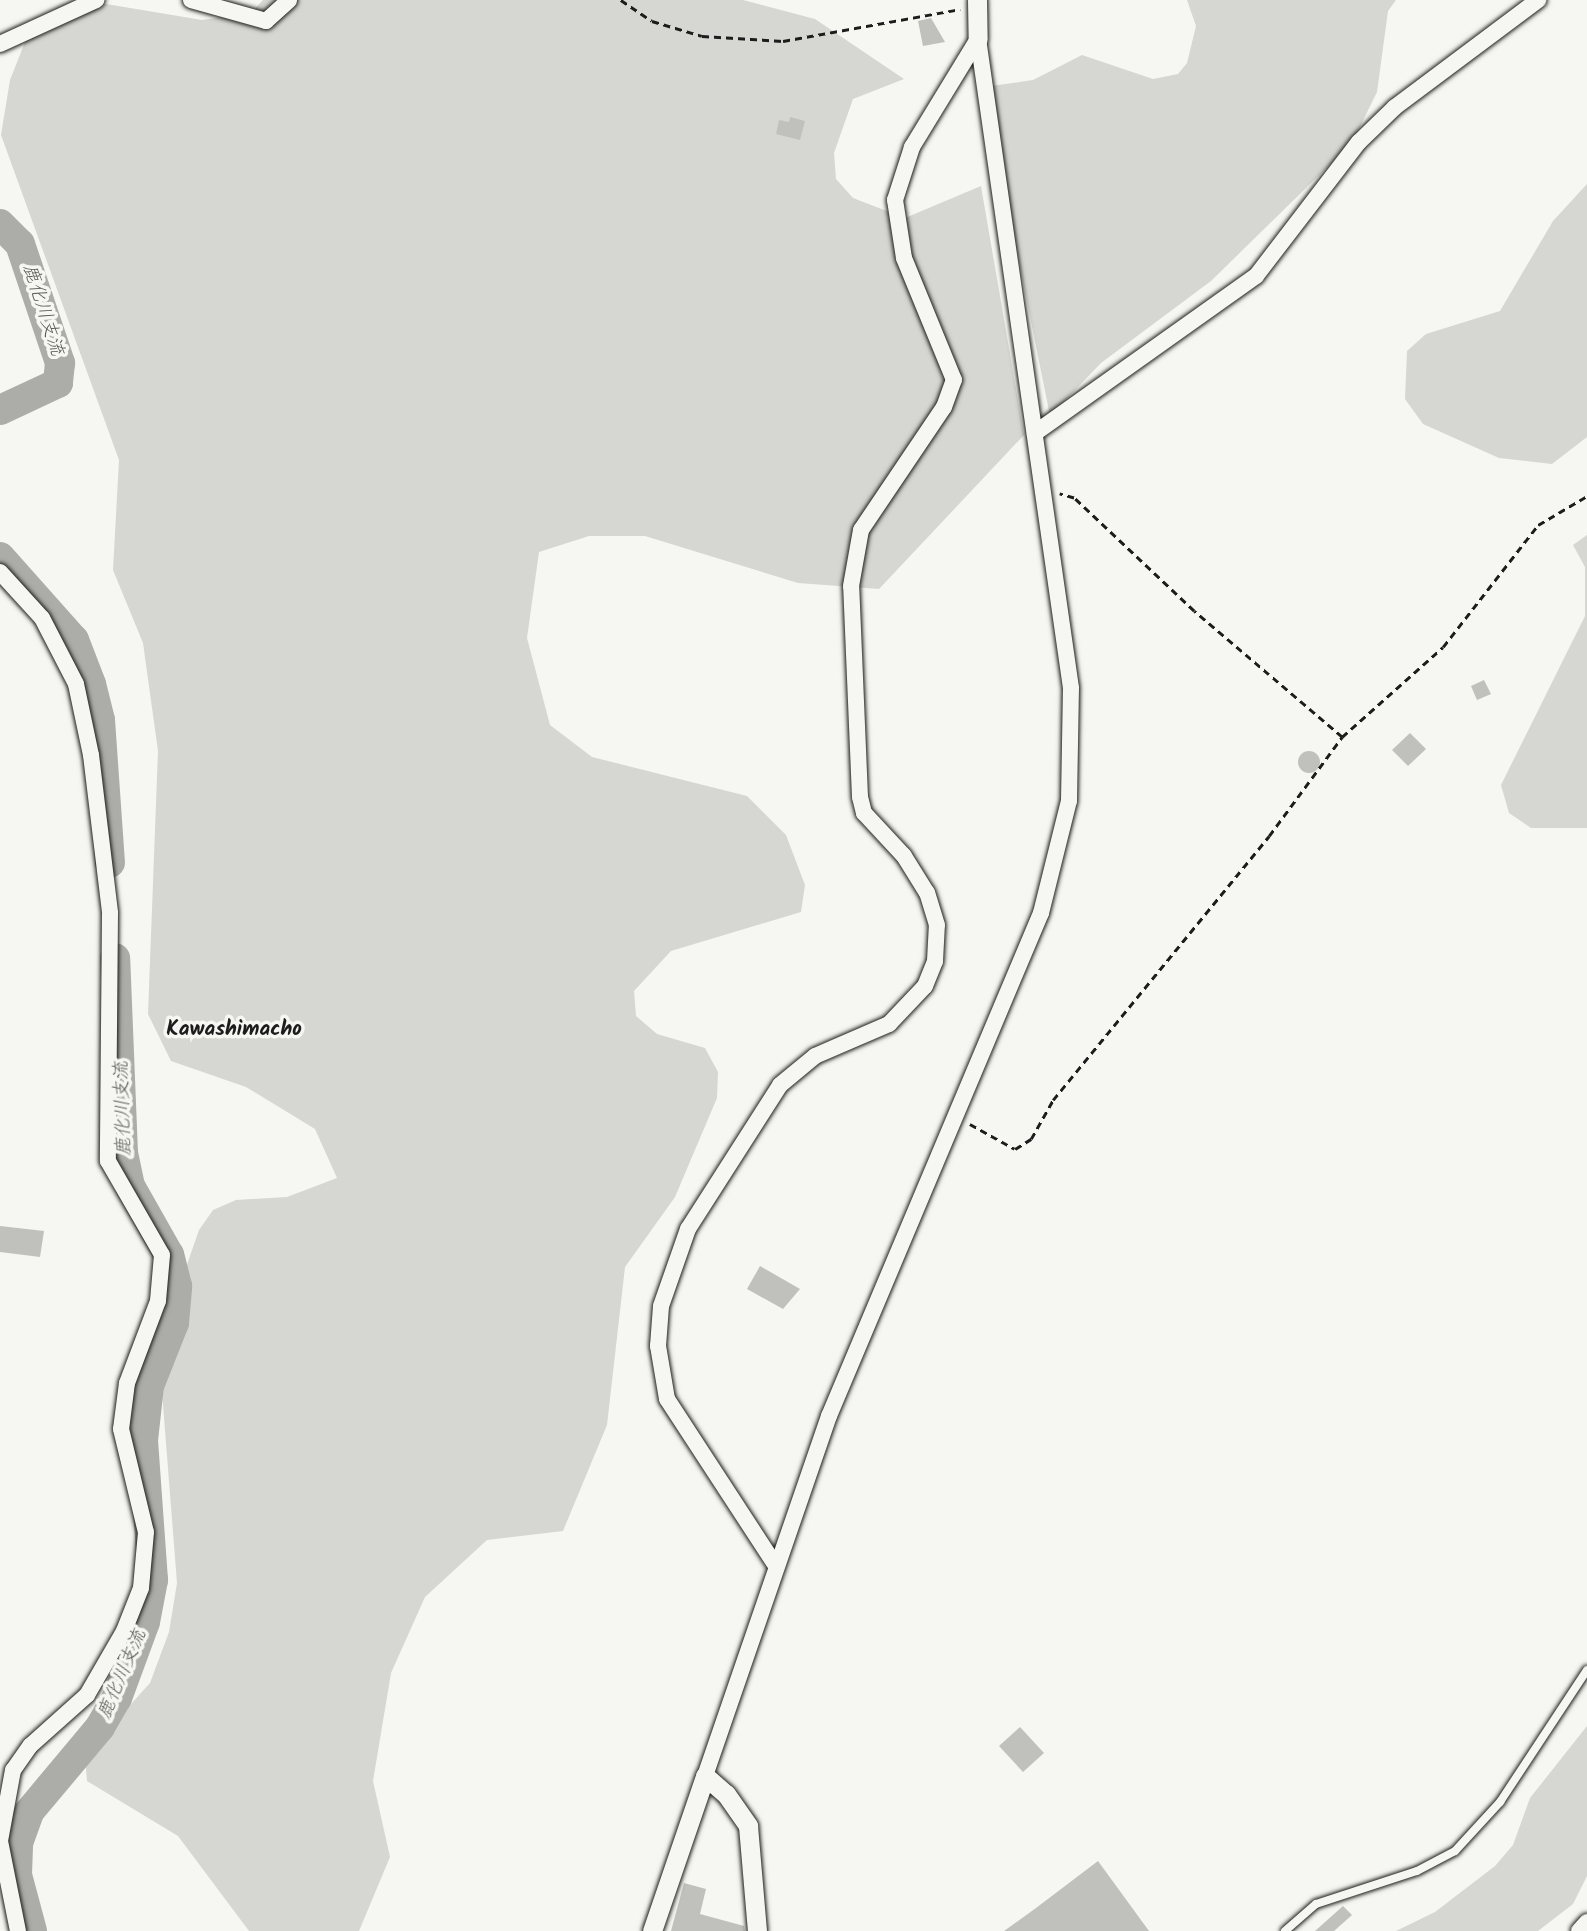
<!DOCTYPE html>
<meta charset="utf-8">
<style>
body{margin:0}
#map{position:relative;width:1587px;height:1931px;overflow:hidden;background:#f6f6f2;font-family:Kalam,"Klee One",sans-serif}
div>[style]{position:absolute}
.green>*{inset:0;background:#d6d6d2}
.river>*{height:30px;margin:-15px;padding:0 15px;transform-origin:15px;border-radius:15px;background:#acaca9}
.building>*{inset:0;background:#c0c0bd}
.round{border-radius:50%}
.path>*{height:2.5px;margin-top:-1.25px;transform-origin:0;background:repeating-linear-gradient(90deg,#1c1c1c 0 7px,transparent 0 12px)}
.roads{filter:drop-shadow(0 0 2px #1c1c1c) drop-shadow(0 0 2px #1c1c1c)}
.service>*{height:8px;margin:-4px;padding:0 4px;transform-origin:4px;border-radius:4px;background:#f6f6f2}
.minor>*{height:16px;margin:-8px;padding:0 8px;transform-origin:8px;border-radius:8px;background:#f6f6f2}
.tertiary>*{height:19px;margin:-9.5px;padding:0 9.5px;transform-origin:9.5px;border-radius:9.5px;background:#f6f6f2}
span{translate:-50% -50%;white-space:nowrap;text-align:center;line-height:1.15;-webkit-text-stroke:7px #f6f6f2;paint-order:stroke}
.water-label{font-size:19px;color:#565654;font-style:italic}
.quarter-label{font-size:21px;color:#1c1c1c;font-weight:700}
</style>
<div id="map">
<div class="green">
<div style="clip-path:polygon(263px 0,743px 0,815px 19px,904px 79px,853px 99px,834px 153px,836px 179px,853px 198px,905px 218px,981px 186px,1024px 435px,879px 589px,798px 583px,645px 536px,589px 536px,539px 552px,527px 638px,550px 725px,592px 757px,747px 796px,786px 835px,805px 885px,801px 912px,671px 951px,634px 991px,636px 1016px,657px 1034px,705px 1048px,718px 1072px,717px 1098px,675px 1197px,625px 1267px,607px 1425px,563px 1531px,487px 1540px,425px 1597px,391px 1673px,373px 1781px,390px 1857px,359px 1931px,249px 1931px,178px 1836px,87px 1781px,85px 1755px,150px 1683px,169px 1632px,177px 1583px,162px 1392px,173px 1305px,199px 1230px,213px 1210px,236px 1200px,287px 1197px,337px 1178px,315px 1129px,246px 1087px,171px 1061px,148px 1014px,158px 751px,143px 643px,113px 570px,119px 460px,1px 135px,10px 80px,29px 32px,100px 3px,202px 20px,251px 13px)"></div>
<div style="clip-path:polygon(1187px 0,1396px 0,1388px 11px,1377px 92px,1352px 143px,1211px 281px,1101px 363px,1050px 416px,984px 87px,1033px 80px,1082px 55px,1153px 79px,1178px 74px,1187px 63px,1196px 26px)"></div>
<div style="clip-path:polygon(1587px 184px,1587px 437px,1552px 464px,1499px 458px,1423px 424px,1405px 399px,1407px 351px,1426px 334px,1500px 311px,1553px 221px)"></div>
<div style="clip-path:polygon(1587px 535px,1587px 828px,1531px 828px,1509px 813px,1501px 785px,1585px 616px,1585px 567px,1573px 545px)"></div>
<div style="clip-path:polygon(1587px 1726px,1587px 1876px,1573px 1904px,1538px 1931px,1396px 1931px,1435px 1912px,1495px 1866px,1513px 1845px,1530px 1798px)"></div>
</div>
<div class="river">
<div style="left:0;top:224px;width:28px;rotate:45deg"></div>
<div style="left:20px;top:244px;width:126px;rotate:71.4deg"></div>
<div style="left:60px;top:363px;width:20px;rotate:96deg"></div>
<div style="left:58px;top:383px;width:64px;rotate:155deg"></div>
<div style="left:0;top:557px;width:111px;rotate:48.3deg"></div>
<div style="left:74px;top:640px;width:47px;rotate:68.9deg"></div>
<div style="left:91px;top:684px;width:37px;rotate:76deg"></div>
<div style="left:100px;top:720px;width:143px;rotate:86deg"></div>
<div style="left:32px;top:1931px;width:58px;rotate:-105deg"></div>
<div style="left:17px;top:1875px;width:32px;rotate:-88deg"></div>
<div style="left:18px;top:1843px;width:33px;rotate:-70deg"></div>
<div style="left:29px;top:1812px;width:111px;rotate:-50.1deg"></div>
<div style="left:100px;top:1727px;width:34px;rotate:-60deg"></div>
<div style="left:117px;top:1698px;width:81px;rotate:-69.8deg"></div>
<div style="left:145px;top:1622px;width:43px;rotate:-79.2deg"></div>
<div style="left:153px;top:1580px;width:140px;rotate:-94.1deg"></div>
<div style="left:143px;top:1440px;width:54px;rotate:-83.7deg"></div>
<div style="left:149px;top:1386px;width:68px;rotate:-68.4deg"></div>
<div style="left:174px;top:1323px;width:37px;rotate:-85deg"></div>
<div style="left:177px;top:1286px;width:32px;rotate:-104deg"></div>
<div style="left:169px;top:1255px;width:79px;rotate:-119.5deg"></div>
<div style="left:130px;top:1186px;width:34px;rotate:-102deg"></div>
<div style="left:123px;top:1153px;width:195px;rotate:-92.3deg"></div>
</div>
<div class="building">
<div style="clip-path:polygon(931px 18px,945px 42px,923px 46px,918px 21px)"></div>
<div style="clip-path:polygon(790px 117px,805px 121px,800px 140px,776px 134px,779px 120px,789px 122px)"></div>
<div style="clip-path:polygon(1484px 680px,1491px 694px,1477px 700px,1471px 686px)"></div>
<div style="clip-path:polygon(1410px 733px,1426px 749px,1408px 766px,1392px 750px)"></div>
<div class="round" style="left:1298px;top:751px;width:22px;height:22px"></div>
<div style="clip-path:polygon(0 1226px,44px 1231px,40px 1257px,0 1252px)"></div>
<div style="clip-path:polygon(760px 1266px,800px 1289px,783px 1309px,747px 1289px)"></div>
<div style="clip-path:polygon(1020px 1727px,1044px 1753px,1023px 1772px,999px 1746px)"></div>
<div style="clip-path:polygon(1098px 1861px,1149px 1931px,1004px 1931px,1036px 1908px)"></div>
<div style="clip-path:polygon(684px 1883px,706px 1889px,700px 1914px,744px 1926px,745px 1931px,671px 1931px)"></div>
<div style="clip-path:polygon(1343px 1906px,1352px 1915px,1334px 1931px,1315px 1931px)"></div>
</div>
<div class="path">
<div style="left:621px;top:0;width:37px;rotate:34deg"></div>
<div style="left:652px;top:21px;width:52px;rotate:16.7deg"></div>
<div style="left:702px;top:36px;width:81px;rotate:3.5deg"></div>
<div style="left:783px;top:41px;width:180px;rotate:-10.2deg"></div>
<div style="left:1342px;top:737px;width:135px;rotate:-41.7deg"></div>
<div style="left:1443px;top:647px;width:155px;rotate:-52.1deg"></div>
<div style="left:1538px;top:525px;width:57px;rotate:-30.6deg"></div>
<div style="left:970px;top:1124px;width:51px;rotate:29.1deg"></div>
<div style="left:1015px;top:1149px;width:19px;rotate:-32deg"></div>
<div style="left:1031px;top:1139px;width:45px;rotate:-60.6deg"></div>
<div style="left:1053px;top:1100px;width:341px;rotate:-50.7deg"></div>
<div style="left:1269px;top:836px;width:123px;rotate:-53.6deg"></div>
<div style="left:1342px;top:737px;width:194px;rotate:-139.6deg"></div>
<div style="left:1194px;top:611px;width:165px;rotate:-136.7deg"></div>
<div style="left:1074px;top:498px;width:15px;rotate:-164deg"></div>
</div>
<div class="roads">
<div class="service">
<div style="left:1285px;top:1931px;width:41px;rotate:-41.1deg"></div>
<div style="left:1316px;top:1904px;width:106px;rotate:-18.1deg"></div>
<div style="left:1417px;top:1871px;width:43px;rotate:-27.8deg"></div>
<div style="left:1455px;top:1851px;width:67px;rotate:-47.4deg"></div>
<div style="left:1500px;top:1802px;width:158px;rotate:-56.6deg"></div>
</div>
<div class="minor">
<div style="left:191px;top:0;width:78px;rotate:15.6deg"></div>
<div style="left:266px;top:21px;width:31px;rotate:-42deg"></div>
<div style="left:0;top:44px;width:106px;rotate:-24.6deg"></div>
<div style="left:1035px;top:433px;width:271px;rotate:-35.4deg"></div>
<div style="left:1256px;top:276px;width:169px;rotate:-52.5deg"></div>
<div style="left:1359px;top:142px;width:50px;rotate:-44.2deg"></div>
<div style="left:1395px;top:107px;width:179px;rotate:-36.8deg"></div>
<div style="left:0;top:572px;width:62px;rotate:47.6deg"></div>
<div style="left:42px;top:618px;width:74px;rotate:62.7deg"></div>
<div style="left:76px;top:684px;width:73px;rotate:78.1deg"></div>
<div style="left:91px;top:755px;width:159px;rotate:83.1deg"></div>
<div style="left:110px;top:913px;width:248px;rotate:90.5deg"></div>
<div style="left:108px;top:1161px;width:108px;rotate:60.1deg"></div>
<div style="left:162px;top:1255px;width:46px;rotate:95deg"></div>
<div style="left:158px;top:1301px;width:88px;rotate:110.7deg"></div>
<div style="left:127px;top:1383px;width:46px;rotate:97.4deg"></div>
<div style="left:121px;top:1429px;width:106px;rotate:76.4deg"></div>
<div style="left:146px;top:1532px;width:56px;rotate:95.1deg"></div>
<div style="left:141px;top:1588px;width:46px;rotate:111.6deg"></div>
<div style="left:124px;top:1631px;width:74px;rotate:120deg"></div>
<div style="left:87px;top:1695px;width:76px;rotate:138.2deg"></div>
<div style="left:30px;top:1746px;width:29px;rotate:125deg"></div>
<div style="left:13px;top:1770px;width:72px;rotate:100.4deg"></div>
<div style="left:0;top:1841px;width:92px;rotate:78.7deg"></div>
<div style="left:774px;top:1563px;width:196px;rotate:-123.1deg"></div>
<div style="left:667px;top:1399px;width:54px;rotate:-99.6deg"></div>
<div style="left:658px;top:1346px;width:40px;rotate:-85.7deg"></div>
<div style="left:661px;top:1306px;width:82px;rotate:-70.7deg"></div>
<div style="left:688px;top:1229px;width:171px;rotate:-57.4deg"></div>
<div style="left:780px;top:1085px;width:45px;rotate:-39.6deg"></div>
<div style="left:815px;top:1056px;width:81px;rotate:-23.4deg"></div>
<div style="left:889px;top:1024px;width:52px;rotate:-46.5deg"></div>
<div style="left:925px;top:986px;width:27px;rotate:-68deg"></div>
<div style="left:935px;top:961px;width:36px;rotate:-87deg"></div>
<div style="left:937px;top:925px;width:34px;rotate:-107deg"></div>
<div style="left:927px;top:893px;width:44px;rotate:-121.9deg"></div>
<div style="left:904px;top:856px;width:59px;rotate:-132.9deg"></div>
<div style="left:864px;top:813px;width:16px;rotate:-104deg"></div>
<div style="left:860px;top:797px;width:211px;rotate:-92.4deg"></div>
<div style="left:851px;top:586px;width:57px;rotate:-79.9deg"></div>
<div style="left:861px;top:530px;width:148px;rotate:-56deg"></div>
<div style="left:944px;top:407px;width:29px;rotate:-70deg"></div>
<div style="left:954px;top:380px;width:132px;rotate:-112.3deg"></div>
<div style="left:904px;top:258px;width:59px;rotate:-98.8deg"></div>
<div style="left:895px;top:200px;width:56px;rotate:-72.2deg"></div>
<div style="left:912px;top:147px;width:127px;rotate:-58.6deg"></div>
<div style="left:705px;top:1776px;width:381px;rotate:-71deg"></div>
<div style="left:829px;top:1416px;width:546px;rotate:-67.15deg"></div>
<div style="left:1041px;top:913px;width:115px;rotate:-76deg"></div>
<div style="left:1069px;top:801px;width:113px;rotate:-89deg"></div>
<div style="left:1071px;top:688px;width:656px;rotate:-98.15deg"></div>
<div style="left:1579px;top:1931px;width:12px;rotate:-48deg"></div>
</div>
<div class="tertiary">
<div style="left:977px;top:0;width:39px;rotate:89deg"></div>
<div style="left:652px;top:1931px;width:164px;rotate:-71.1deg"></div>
<div style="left:705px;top:1776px;width:28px;rotate:41deg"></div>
<div style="left:726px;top:1794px;width:39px;rotate:55deg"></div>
<div style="left:748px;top:1826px;width:105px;rotate:85.1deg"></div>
</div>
</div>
<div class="water-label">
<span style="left:42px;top:310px;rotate:72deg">鹿化川支流</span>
<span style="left:124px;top:1109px;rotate:-92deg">鹿化川支流</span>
<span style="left:123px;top:1675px;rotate:-67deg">鹿化川支流</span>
</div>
<div class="quarter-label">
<span style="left:234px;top:1030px">Kawashimacho</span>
</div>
</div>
